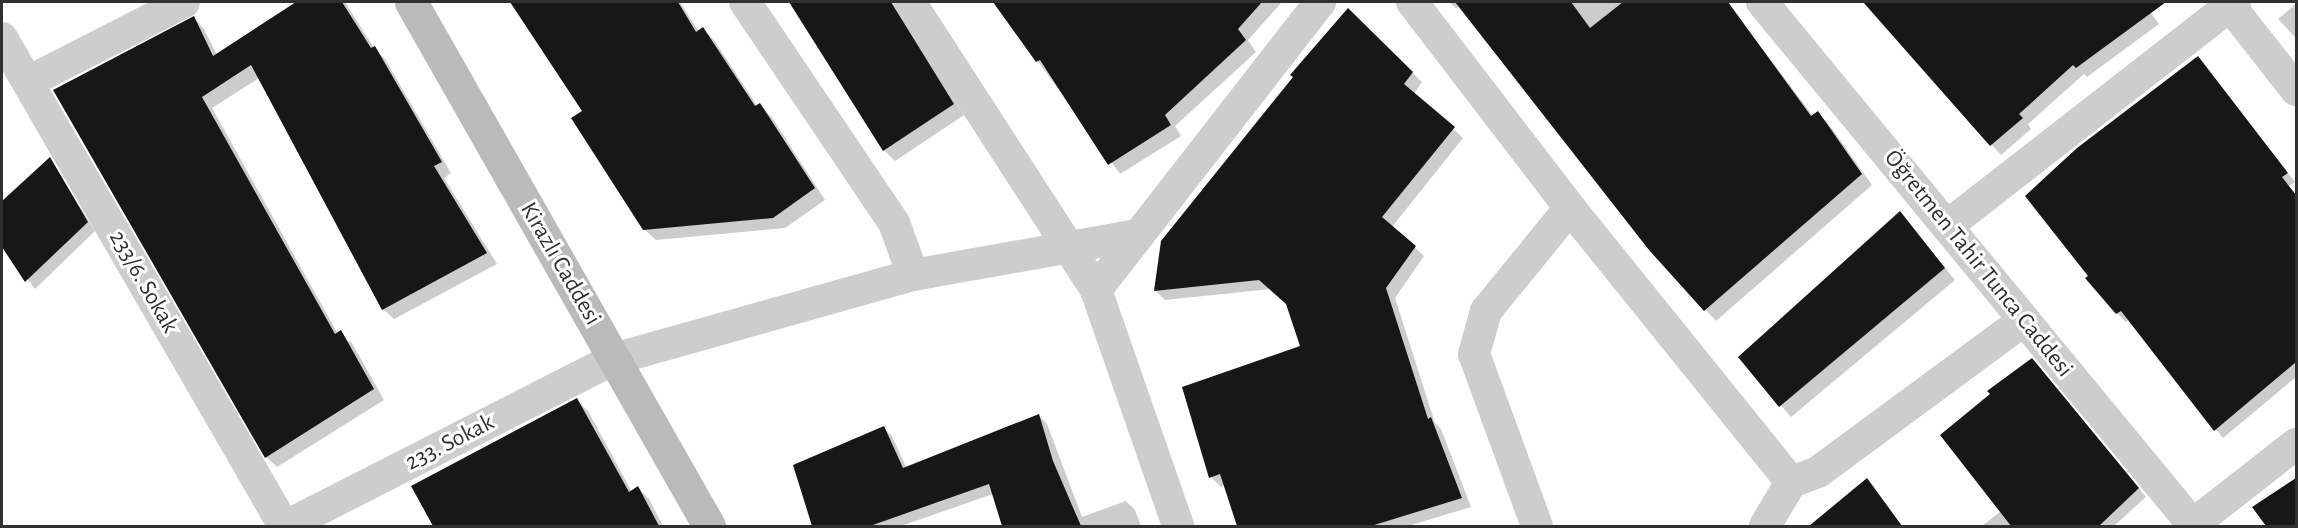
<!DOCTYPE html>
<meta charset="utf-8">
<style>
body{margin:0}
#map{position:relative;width:2298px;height:528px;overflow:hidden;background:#fff;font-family:"Alegreya Sans",sans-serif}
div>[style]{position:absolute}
.shadow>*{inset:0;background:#0003}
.building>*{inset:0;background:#171717}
.street>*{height:32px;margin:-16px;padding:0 16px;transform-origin:16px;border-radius:16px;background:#cdcdcd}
.secondary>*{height:33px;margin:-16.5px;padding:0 16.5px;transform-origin:16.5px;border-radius:16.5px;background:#bababa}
span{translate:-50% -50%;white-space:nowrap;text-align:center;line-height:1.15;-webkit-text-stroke:6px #fff;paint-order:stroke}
.street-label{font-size:24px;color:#303030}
.frame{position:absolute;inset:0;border:3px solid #303030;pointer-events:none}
</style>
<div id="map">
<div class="shadow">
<div style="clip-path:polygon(299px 2px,345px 2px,374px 48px,385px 59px,451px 173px,444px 178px,497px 264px,394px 319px,383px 309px,259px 78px,212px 108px,338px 334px,352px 343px,384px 400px,277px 467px,266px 457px,55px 90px,194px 18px,204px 29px,217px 55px)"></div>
<div style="clip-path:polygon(513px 2px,680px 2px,699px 32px,703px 29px,714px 40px,758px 107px,771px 116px,825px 200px,785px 228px,656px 240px,644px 229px,584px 111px)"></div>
<div style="clip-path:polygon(790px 2px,892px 2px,964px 115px,895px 161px,884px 150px,846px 92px,850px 90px)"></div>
<div style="clip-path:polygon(995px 2px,1282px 2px,1248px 40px,1256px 52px,1175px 126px,1181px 136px,1120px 174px)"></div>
<div style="clip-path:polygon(1449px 2px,1727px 2px,1813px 116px,1817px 113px,1828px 123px,1872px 185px,1716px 321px,1650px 249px,1459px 5px,1456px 8px)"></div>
<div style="clip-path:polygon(1865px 2px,2143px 2px,2159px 24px,2087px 77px,2084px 74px,2028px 124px,2031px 129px,2001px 155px)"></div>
<div style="clip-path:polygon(2296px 4px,2296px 38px,2278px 19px)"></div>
<div style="clip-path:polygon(1349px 11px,1422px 82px,1414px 94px,1463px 138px,1392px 227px,1424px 256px,1395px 298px,1435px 423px,1441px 429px,1471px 507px,1408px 526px,1239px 526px,1225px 485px,1221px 487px,1211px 477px,1302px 347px,1288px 304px,1271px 289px,1165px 300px,1155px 290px)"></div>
<div style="clip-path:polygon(2198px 58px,2295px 182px,2289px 186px,2296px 195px,2296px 377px,2223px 438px,2129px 319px,2126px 322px,2117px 313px,2027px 196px)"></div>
<div style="clip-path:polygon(50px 159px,95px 231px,35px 289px,2px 245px,2px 203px)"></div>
<div style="clip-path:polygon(1900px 213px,1955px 280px,1791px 417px,1740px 357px)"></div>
<div style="clip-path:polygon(2040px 368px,2146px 497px,2114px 526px,1982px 526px,2001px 511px)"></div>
<div style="clip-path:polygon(577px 400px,588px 411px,632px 492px,638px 488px,649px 499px,663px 526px,435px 526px,413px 486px)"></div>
<div style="clip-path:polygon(1039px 416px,1047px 424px,1082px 517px,1126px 501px,1135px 510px,1141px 526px,1003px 526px,993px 494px,901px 526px,814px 526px,795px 466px,883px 428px,892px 436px,907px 469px)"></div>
<div style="clip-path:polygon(1867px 480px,1902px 526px,1828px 526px,1822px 518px)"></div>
<div style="clip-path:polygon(2296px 480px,2296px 526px,2268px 526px,2254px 508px)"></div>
</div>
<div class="building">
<div style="clip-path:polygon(296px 2px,342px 2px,371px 48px,375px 46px,442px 162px,434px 166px,487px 253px,382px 310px,251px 65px,202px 97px,335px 334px,341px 330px,374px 389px,265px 458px,53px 90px,194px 16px,213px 56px)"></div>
<div style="clip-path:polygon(510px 2px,678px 2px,696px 32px,703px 27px,755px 106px,760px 103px,815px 188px,773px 218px,643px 230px,571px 118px,582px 111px)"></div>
<div style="clip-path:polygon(789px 2px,891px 2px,954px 104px,883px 151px)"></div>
<div style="clip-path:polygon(993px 2px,1262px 2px,1238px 29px,1246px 40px,1165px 115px,1171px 125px,1108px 165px,1040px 60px,1036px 62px)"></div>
<div style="clip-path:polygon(1455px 2px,1571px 2px,1590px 28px,1623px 2px,1728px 2px,1811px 116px,1818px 111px,1862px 174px,1704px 311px,1649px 250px)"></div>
<div style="clip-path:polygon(1863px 2px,2166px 2px,2076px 68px,2073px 65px,2019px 114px,2023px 118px,1990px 146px)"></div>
<div style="clip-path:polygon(1348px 8px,1413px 72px,1404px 84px,1455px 127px,1382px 217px,1416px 246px,1386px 288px,1428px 419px,1431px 417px,1462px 498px,1371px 526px,1237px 526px,1220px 474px,1209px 478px,1182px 387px,1300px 346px,1286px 304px,1259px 280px,1154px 291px,1161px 241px,1293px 77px,1290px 75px)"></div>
<div style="clip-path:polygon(2198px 56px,2288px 173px,2282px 177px,2296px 195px,2296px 362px,2214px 431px,2121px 311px,2116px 314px,2085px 278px,2088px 276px,2025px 196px,2077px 148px)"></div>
<div style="clip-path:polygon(50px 157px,88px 222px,25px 282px,2px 247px,2px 201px)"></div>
<div style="clip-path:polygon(1900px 211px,1945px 268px,1779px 407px,1738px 357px)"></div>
<div style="clip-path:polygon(2032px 358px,2139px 488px,2099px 526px,2011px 526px,1940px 435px,1990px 394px,1987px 391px)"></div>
<div style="clip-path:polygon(577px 398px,629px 492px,638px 486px,659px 526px,433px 526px,411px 486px)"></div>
<div style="clip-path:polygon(1039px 414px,1053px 461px,1081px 526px,1002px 526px,989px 484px,870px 526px,812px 526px,793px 465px,884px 426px,903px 468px)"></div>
<div style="clip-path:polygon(1867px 478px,1902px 526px,1809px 526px)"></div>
<div style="clip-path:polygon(2296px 478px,2296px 526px,2266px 526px,2252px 507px)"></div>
</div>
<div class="street">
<div style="left:745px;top:2px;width:267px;rotate:56deg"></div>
<div style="left:894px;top:223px;width:55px;rotate:69.9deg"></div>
<div style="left:910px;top:2px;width:343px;rotate:57.1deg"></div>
<div style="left:1096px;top:290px;width:250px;rotate:70.8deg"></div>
<div style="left:1412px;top:2px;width:260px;rotate:52.5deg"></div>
<div style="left:1570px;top:208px;width:352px;rotate:51.1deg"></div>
<div style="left:1762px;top:2px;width:679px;rotate:50.5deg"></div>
<div style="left:2227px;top:2px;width:112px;rotate:51.9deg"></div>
<div style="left:2px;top:38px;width:564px;rotate:59.98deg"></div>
<div style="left:28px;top:82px;width:175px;rotate:-27.1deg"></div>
<div style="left:1947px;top:226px;width:365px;rotate:-37.9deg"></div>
<div style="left:1096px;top:290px;width:365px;rotate:-52.1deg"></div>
<div style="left:286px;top:526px;width:368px;rotate:-27deg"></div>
<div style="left:614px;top:359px;width:311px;rotate:-15.7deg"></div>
<div style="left:913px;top:275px;width:229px;rotate:-10.1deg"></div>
<div style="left:1537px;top:526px;width:183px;rotate:-110.1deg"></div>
<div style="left:1474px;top:354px;width:45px;rotate:-74.4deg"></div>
<div style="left:1486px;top:311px;width:133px;rotate:-50.8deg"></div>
<div style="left:1765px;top:526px;width:51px;rotate:-59.4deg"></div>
<div style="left:1791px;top:482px;width:29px;rotate:-20deg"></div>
<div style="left:1818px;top:472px;width:256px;rotate:-36.4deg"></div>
<div style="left:2191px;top:526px;width:133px;rotate:-38deg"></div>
</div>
<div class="secondary">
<div style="left:411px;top:2px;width:603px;rotate:60.37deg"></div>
</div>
<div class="street-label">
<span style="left:560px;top:264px;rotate:60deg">Kirazlı Caddesi</span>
<span style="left:1978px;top:264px;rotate:51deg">Öğretmen Tahir Tunca Caddesi</span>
<span style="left:143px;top:282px;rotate:60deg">233/6. Sokak</span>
<span style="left:450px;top:443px;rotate:-27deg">233. Sokak</span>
</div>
<div class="frame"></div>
</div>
